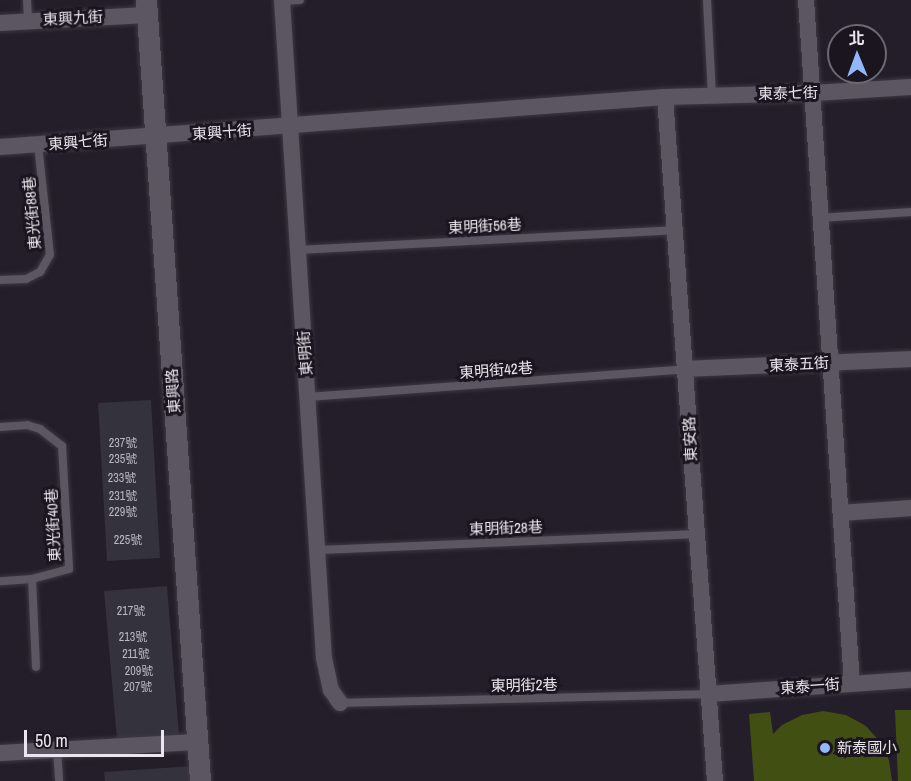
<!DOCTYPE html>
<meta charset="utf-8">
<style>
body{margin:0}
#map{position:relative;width:911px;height:781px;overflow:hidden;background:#231e29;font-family:"Archivo Narrow","Noto Sans TC",sans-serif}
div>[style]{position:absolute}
.green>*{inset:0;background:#414f12}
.building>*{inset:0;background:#34323d}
.roads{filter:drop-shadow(0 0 2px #3d3941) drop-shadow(0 0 2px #3d3941)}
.service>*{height:8px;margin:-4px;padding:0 4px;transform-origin:4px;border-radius:4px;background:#5c5662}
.minor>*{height:16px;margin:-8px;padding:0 8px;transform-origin:8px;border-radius:8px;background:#5c5662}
.tertiary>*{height:21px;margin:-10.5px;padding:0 10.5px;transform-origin:10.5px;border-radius:10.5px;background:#5c5662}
.dots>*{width:16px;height:16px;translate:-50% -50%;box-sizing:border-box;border:3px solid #1a151f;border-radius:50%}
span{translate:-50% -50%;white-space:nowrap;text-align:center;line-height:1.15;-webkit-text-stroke:6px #1a151f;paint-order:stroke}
.number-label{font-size:12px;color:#bcb9c1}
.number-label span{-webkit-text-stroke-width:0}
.street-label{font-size:15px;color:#e9e6ed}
.poi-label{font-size:15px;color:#e9e6ed}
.left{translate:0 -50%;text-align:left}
.north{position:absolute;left:827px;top:24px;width:60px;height:60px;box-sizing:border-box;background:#1a151f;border:2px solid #6d6971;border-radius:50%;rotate:359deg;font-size:16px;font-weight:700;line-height:24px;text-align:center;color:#e9e6ed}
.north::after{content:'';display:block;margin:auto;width:21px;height:27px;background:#91b8fd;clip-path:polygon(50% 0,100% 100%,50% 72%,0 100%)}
.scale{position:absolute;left:24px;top:730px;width:140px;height:27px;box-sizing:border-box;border:3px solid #e9e6ed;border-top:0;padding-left:8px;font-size:18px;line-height:21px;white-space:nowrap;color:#e9e6ed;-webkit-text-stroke:4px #1a151f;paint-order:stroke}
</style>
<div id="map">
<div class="green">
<div style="clip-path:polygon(895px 710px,911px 710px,911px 781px,898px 781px)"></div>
<div style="clip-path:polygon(823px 711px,846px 715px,866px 726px,882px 744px,889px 760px,892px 781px,754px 781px,749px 714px,770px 712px,773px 734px,782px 725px,802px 715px)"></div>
</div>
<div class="building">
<div style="clip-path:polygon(151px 400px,160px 558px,107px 561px,98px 403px)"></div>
<div style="clip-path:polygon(167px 586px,179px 735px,117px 740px,104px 591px)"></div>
<div style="clip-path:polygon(193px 766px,194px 781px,105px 781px,104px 772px)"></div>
</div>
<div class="roads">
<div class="service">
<div style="left:27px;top:0;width:21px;rotate:87deg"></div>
<div style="left:707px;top:0;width:94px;rotate:87deg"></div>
<div style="left:282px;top:1px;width:18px;rotate:-3deg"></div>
<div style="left:819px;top:218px;width:92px;rotate:-3.7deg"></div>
<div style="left:297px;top:250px;width:378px;rotate:-3deg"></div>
<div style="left:0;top:280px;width:26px;rotate:-2deg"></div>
<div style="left:26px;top:279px;width:16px;rotate:-27deg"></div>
<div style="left:40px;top:272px;width:20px;rotate:-60deg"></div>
<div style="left:50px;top:255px;width:112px;rotate:-96.2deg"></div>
<div style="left:308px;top:397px;width:379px;rotate:-4.2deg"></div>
<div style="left:0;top:427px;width:27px;rotate:-4deg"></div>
<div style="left:27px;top:425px;width:14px;rotate:17deg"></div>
<div style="left:40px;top:429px;width:28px;rotate:38deg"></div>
<div style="left:62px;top:446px;width:123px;rotate:86.7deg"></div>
<div style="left:69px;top:569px;width:38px;rotate:165deg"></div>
<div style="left:32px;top:579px;width:32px;rotate:176deg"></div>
<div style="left:318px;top:550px;width:377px;rotate:-2.4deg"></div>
<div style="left:32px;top:579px;width:88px;rotate:87.4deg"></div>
<div style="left:340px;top:703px;width:369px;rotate:-1.4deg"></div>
<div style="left:57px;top:750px;width:31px;rotate:86deg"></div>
</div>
<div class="minor">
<div style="left:282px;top:0;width:659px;rotate:86.35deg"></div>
<div style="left:324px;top:658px;width:33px;rotate:78deg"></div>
<div style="left:331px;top:690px;width:16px;rotate:55deg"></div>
<div style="left:806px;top:0;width:685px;rotate:86.15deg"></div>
<div style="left:0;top:23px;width:147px;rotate:-3.1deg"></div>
<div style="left:665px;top:97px;width:686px;rotate:85.82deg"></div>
<div style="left:0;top:147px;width:667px;rotate:-4.3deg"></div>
<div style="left:665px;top:97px;width:149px;rotate:-1.5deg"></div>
<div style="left:814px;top:93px;width:97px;rotate:-3.5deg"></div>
<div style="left:686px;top:369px;width:225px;rotate:-2.5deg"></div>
<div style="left:841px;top:513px;width:70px;rotate:-4.1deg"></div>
<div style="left:709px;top:694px;width:202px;rotate:-4deg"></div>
<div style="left:0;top:753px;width:197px;rotate:-3.2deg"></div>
</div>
<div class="tertiary">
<div style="left:146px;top:0;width:783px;rotate:86.04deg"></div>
</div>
</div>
<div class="dots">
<div style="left:825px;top:748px;background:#91b8fd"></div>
</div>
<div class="number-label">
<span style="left:123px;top:444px">237號</span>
<span style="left:123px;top:460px">235號</span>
<span style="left:122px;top:479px">233號</span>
<span style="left:123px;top:497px">231號</span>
<span style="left:123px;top:513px">229號</span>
<span style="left:128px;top:541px">225號</span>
<span style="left:131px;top:612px">217號</span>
<span style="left:133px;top:638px">213號</span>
<span style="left:136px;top:655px">211號</span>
<span style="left:139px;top:672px">209號</span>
<span style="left:138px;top:688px">207號</span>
</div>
<div class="street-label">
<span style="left:73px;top:18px;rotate:-3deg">東興九街</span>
<span style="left:788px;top:93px;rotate:-1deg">東泰七街</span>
<span style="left:222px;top:132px;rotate:-4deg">東興十街</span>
<span style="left:78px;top:142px;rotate:-4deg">東興七街</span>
<span style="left:32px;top:213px;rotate:-95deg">東光街88巷</span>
<span style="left:485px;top:226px;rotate:-3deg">東明街56巷</span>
<span style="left:305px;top:353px;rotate:-94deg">東明街</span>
<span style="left:799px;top:364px;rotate:-3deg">東泰五街</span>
<span style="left:496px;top:370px;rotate:-4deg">東明街42巷</span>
<span style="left:173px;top:391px;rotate:-94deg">東興路</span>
<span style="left:690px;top:439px;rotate:-93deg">東安路</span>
<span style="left:53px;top:525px;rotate:-93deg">東光街40巷</span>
<span style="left:506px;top:528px;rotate:-2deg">東明街28巷</span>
<span style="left:524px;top:685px;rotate:-1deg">東明街2巷</span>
<span style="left:810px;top:686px;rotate:-4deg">東泰一街</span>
</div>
<div class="poi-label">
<span class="left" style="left:837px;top:748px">新泰國小</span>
</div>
<div class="north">北</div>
<div class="scale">50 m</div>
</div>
